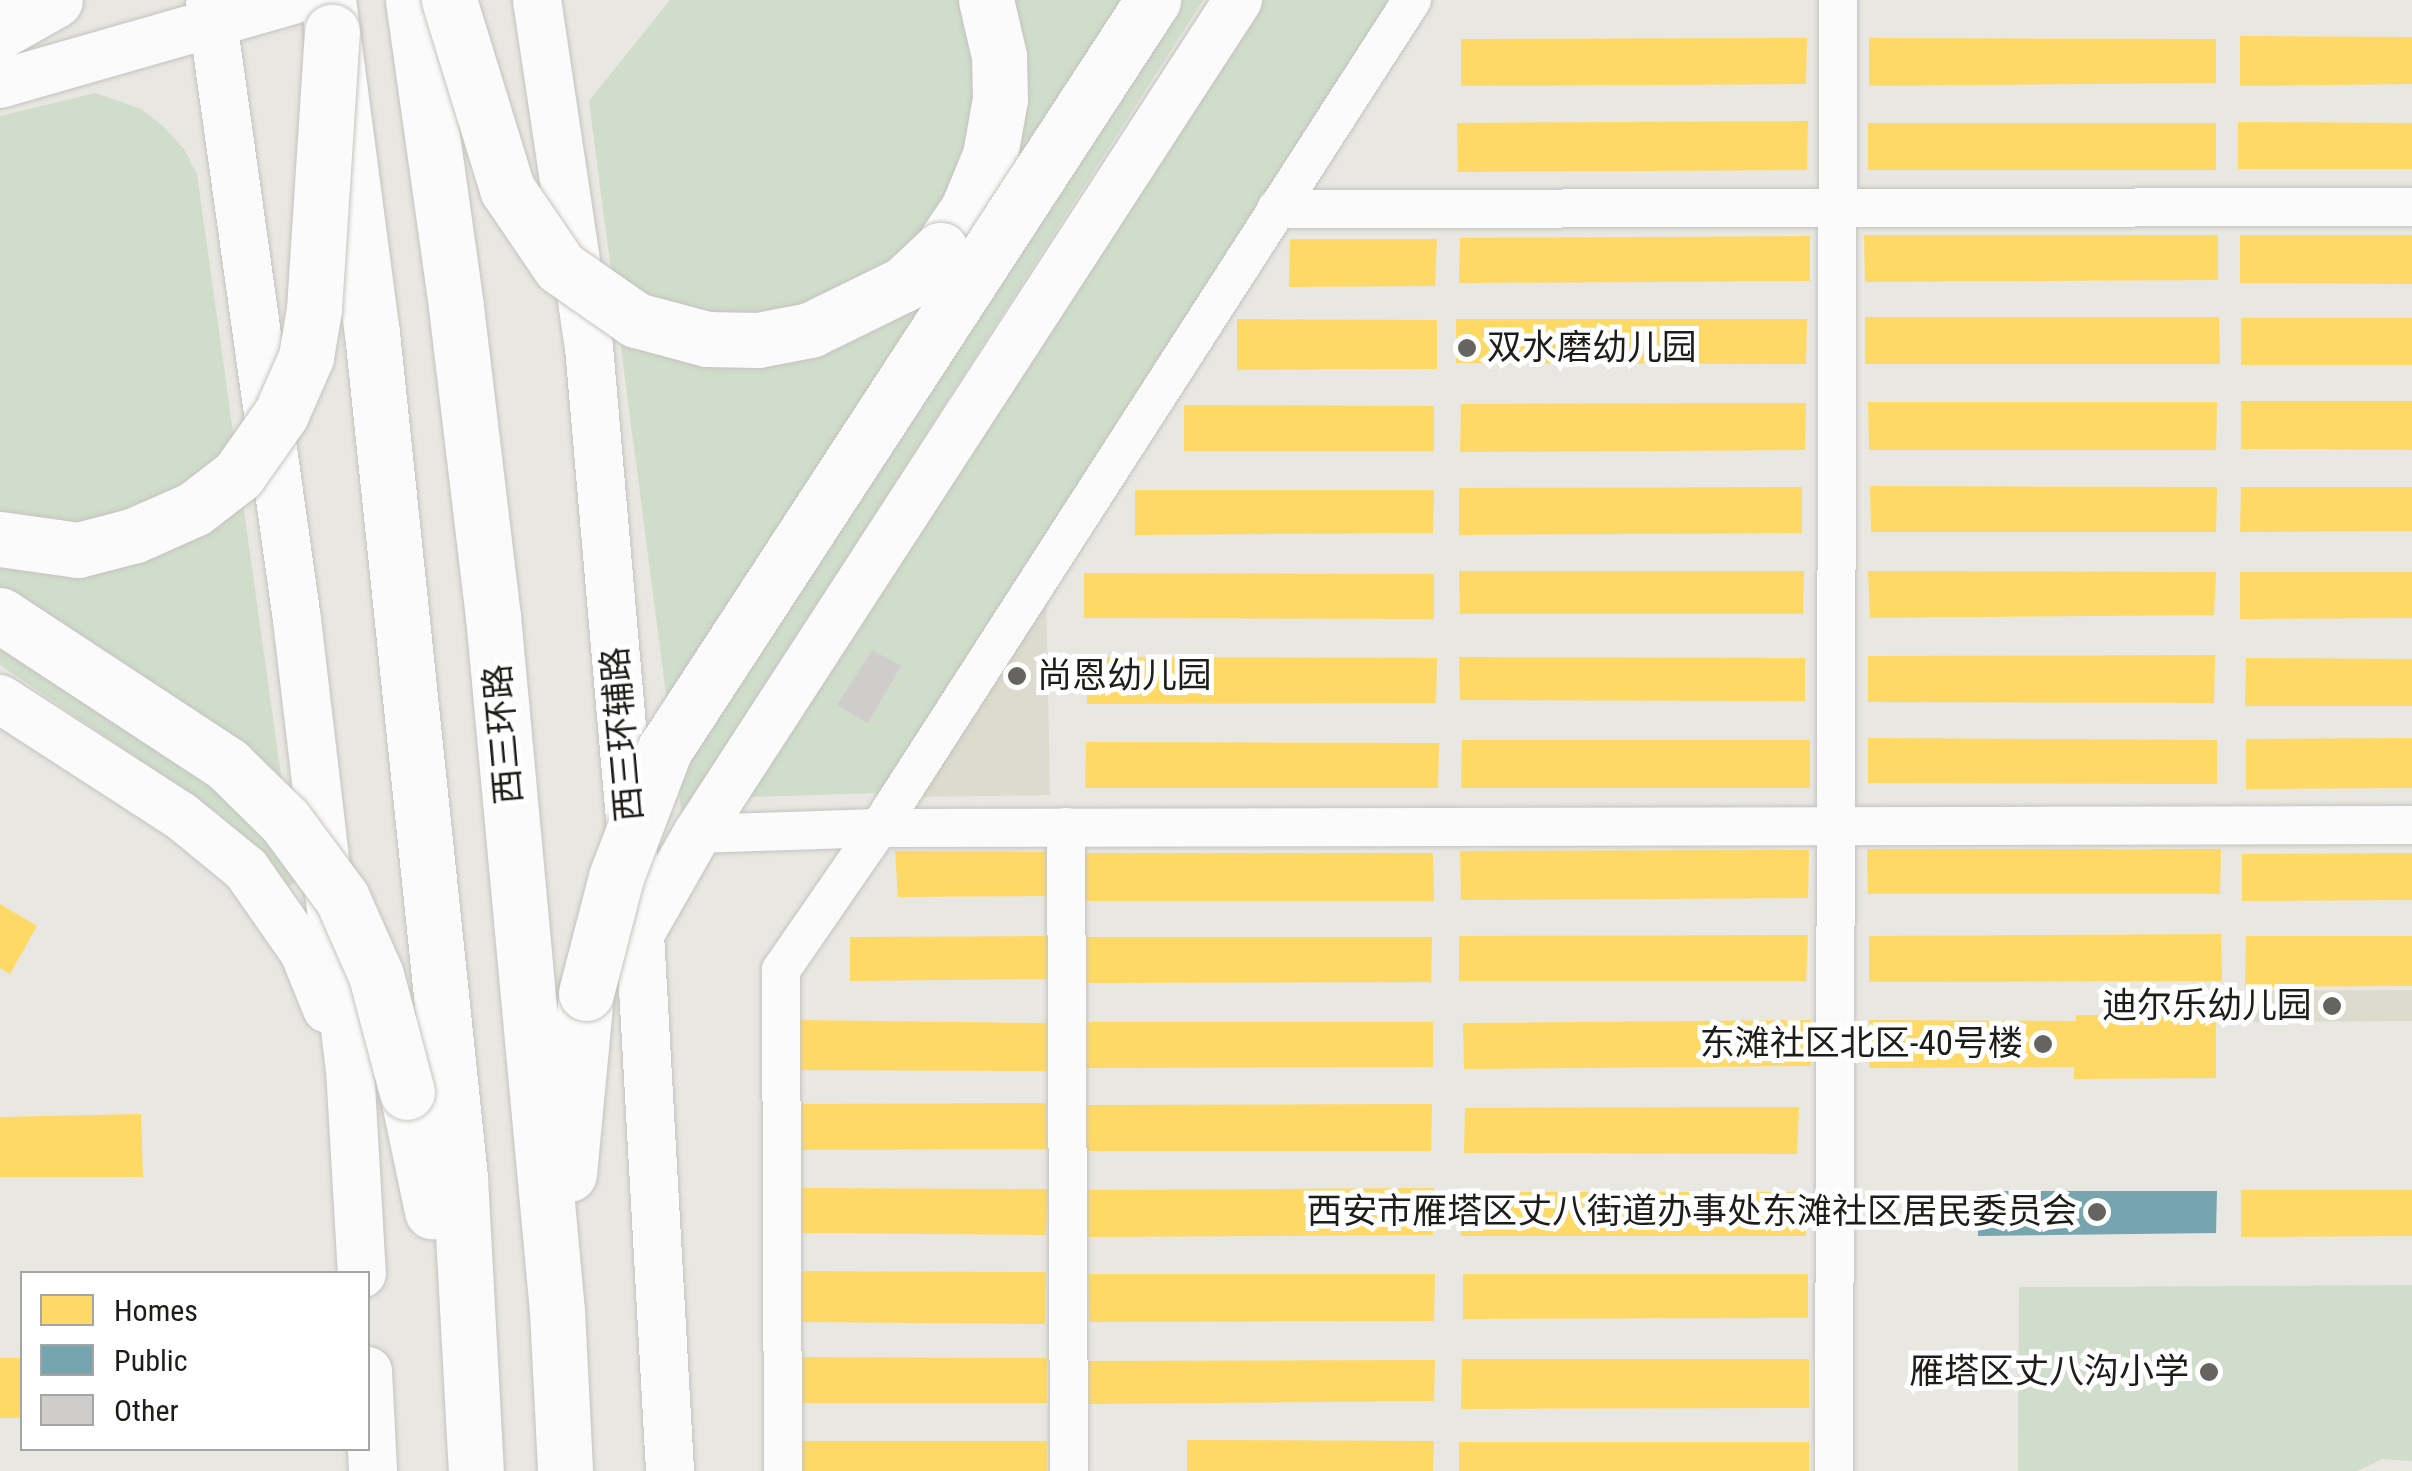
<!DOCTYPE html>
<meta charset="utf-8">
<style>
body{margin:0}
#map{position:relative;width:2412px;height:1471px;overflow:hidden;background:#e8e7e2;font-family:"Roboto Condensed","Noto Sans SC",sans-serif}
div>[style]{position:absolute}
.built>*{inset:0;background:#dddace}
.green>*{inset:0;background:#d0ddcb}
.homes>*{inset:0;background:#ffd966}
.public>*{inset:0;background:#76a5af}
.building>*{inset:0;background:#cfcdcc}
.roads{filter:drop-shadow(0 0 2px #c4c3bf) drop-shadow(0 0 2px #c4c3bf)}
.minor>*{height:38px;margin:-19px;padding:0 19px;transform-origin:19px;border-radius:19px;background:#fcfbfb}
.major>*{height:48px;margin:-24px;padding:0 24px;transform-origin:24px;border-radius:24px;background:#fcfbfb}
.highway>*{height:55px;margin:-27.5px;padding:0 27.5px;transform-origin:27.5px;border-radius:27.5px;background:#fcfbfb}
.bridges{filter:drop-shadow(0 0 2px #c4c3bf) drop-shadow(0 0 2px #c4c3bf)}
.highway-bridge>*{height:55px;margin:-27.5px;padding:0 27.5px;transform-origin:27.5px;border-radius:27.5px;background:#fcfbfb}
.dots>*{width:28px;height:28px;translate:-50% -50%;box-sizing:border-box;border:5px solid #fff;border-radius:50%}
span{translate:-50% -50%;white-space:nowrap;text-align:center;line-height:1.15;-webkit-text-stroke:10px #fff;paint-order:stroke}
.poi-label{font-size:35px;color:#1e1d1a}
.left{translate:0 -50%;text-align:left}
.right{translate:-100% -50%;text-align:right}
.street-label{font-size:35px;color:#1e1d1a}
.legend{position:absolute;left:20px;top:1271px;width:350px;height:180px;box-sizing:border-box;background:#fff;border:2px solid #a5a5a3;margin:0;padding:12px 18px;list-style:none;font-size:30px;color:#1e1d1a}
.legend li{display:flex;align-items:center;gap:20px;height:50px}
.legend b{width:50px;border:2px solid #a5a5a3}
</style>
<div id="map">
<div class="built">
<div style="clip-path:polygon(1046px 589px,1050px 795px,923px 797px,925px 763px)"></div>
<div style="clip-path:polygon(2412px 990px,2412px 1021px,2253px 1022px,2253px 991px)"></div>
</div>
<div class="green">
<div style="clip-path:polygon(670px 0,1203px 0,682px 817px,589px 101px)"></div>
<div style="clip-path:polygon(1264px 0,1391px 0,879px 793px,750px 797px)"></div>
<div style="clip-path:polygon(95px 93px,141px 109px,164px 127px,184px 149px,197px 174px,296px 883px,287px 886px,219px 814px,0 665px,0 116px)"></div>
<div style="clip-path:polygon(2412px 1285px,2412px 1461px,2382px 1459px,2357px 1471px,2018px 1471px,2019px 1287px)"></div>
</div>
<div class="homes">
<div style="clip-path:polygon(2240px 36px,2412px 37px,2412px 84px,2240px 86px)"></div>
<div style="clip-path:polygon(1807px 38px,1806px 84px,1461px 86px,1461px 39px)"></div>
<div style="clip-path:polygon(1869px 38px,2216px 39px,2216px 83px,1869px 86px)"></div>
<div style="clip-path:polygon(1808px 121px,1807px 170px,1458px 172px,1457px 123px)"></div>
<div style="clip-path:polygon(2238px 122px,2412px 123px,2412px 169px,2238px 169px)"></div>
<div style="clip-path:polygon(1868px 123px,2216px 123px,2216px 170px,1868px 170px)"></div>
<div style="clip-path:polygon(1864px 235px,2218px 235px,2218px 280px,1865px 282px)"></div>
<div style="clip-path:polygon(2240px 235px,2412px 235px,2412px 284px,2240px 283px)"></div>
<div style="clip-path:polygon(1810px 236px,1810px 281px,1459px 283px,1460px 238px)"></div>
<div style="clip-path:polygon(1290px 239px,1437px 239px,1435px 286px,1289px 287px)"></div>
<div style="clip-path:polygon(1865px 317px,2219px 317px,2220px 364px,1865px 364px)"></div>
<div style="clip-path:polygon(2241px 318px,2412px 318px,2412px 365px,2241px 365px)"></div>
<div style="clip-path:polygon(1237px 319px,1437px 320px,1437px 369px,1237px 370px)"></div>
<div style="clip-path:polygon(1456px 319px,1807px 319px,1806px 364px,1456px 363px)"></div>
<div style="clip-path:polygon(2241px 401px,2412px 401px,2412px 450px,2241px 449px)"></div>
<div style="clip-path:polygon(1868px 402px,2217px 402px,2216px 450px,1869px 450px)"></div>
<div style="clip-path:polygon(1806px 403px,1805px 450px,1460px 452px,1461px 404px)"></div>
<div style="clip-path:polygon(1184px 405px,1434px 406px,1434px 451px,1184px 451px)"></div>
<div style="clip-path:polygon(1870px 486px,2217px 487px,2216px 532px,1871px 532px)"></div>
<div style="clip-path:polygon(1802px 487px,1802px 533px,1459px 535px,1459px 488px)"></div>
<div style="clip-path:polygon(2241px 487px,2412px 487px,2412px 531px,2240px 532px)"></div>
<div style="clip-path:polygon(1135px 490px,1434px 490px,1433px 533px,1135px 535px)"></div>
<div style="clip-path:polygon(1459px 571px,1804px 571px,1803px 614px,1460px 614px)"></div>
<div style="clip-path:polygon(1868px 571px,2216px 572px,2214px 615px,1870px 618px)"></div>
<div style="clip-path:polygon(2240px 572px,2412px 572px,2412px 618px,2240px 619px)"></div>
<div style="clip-path:polygon(1084px 573px,1434px 574px,1434px 619px,1084px 618px)"></div>
<div style="clip-path:polygon(2215px 655px,2214px 703px,1868px 702px,1868px 656px)"></div>
<div style="clip-path:polygon(1087px 657px,1437px 658px,1436px 703px,1087px 704px)"></div>
<div style="clip-path:polygon(1459px 657px,1805px 658px,1805px 701px,1460px 700px)"></div>
<div style="clip-path:polygon(2246px 658px,2412px 659px,2412px 706px,2245px 706px)"></div>
<div style="clip-path:polygon(1868px 738px,2217px 740px,2217px 784px,1868px 783px)"></div>
<div style="clip-path:polygon(2412px 738px,2412px 788px,2246px 789px,2246px 739px)"></div>
<div style="clip-path:polygon(1462px 740px,1810px 740px,1810px 788px,1461px 788px)"></div>
<div style="clip-path:polygon(1086px 742px,1439px 743px,1438px 788px,1085px 788px)"></div>
<div style="clip-path:polygon(1867px 849px,2221px 849px,2220px 894px,1868px 894px)"></div>
<div style="clip-path:polygon(1809px 850px,1808px 898px,1461px 900px,1460px 851px)"></div>
<div style="clip-path:polygon(895px 851px,1046px 852px,1047px 896px,898px 897px)"></div>
<div style="clip-path:polygon(1085px 853px,1433px 853px,1434px 901px,1085px 901px)"></div>
<div style="clip-path:polygon(2412px 853px,2412px 900px,2242px 901px,2242px 854px)"></div>
<div style="clip-path:polygon(0 904px,37px 926px,10px 974px,0 968px)"></div>
<div style="clip-path:polygon(2221px 934px,2222px 981px,1869px 982px,1869px 936px)"></div>
<div style="clip-path:polygon(1808px 935px,1806px 981px,1459px 981px,1459px 936px)"></div>
<div style="clip-path:polygon(1048px 936px,1047px 979px,850px 981px,850px 937px)"></div>
<div style="clip-path:polygon(2246px 936px,2412px 936px,2412px 986px,2245px 987px)"></div>
<div style="clip-path:polygon(1085px 937px,1432px 937px,1431px 982px,1085px 983px)"></div>
<div style="clip-path:polygon(2076px 1015px,2216px 1016px,2216px 1078px,2074px 1079px,2074px 1067px,1869px 1068px,1869px 1020px,2076px 1021px)"></div>
<div style="clip-path:polygon(796px 1020px,1047px 1023px,1047px 1071px,795px 1070px)"></div>
<div style="clip-path:polygon(1811px 1020px,1811px 1066px,1464px 1069px,1463px 1023px)"></div>
<div style="clip-path:polygon(1085px 1022px,1433px 1022px,1433px 1067px,1086px 1068px)"></div>
<div style="clip-path:polygon(1046px 1103px,1047px 1149px,799px 1150px,799px 1104px)"></div>
<div style="clip-path:polygon(1432px 1104px,1431px 1151px,1085px 1151px,1086px 1105px)"></div>
<div style="clip-path:polygon(1799px 1107px,1797px 1154px,1464px 1153px,1465px 1108px)"></div>
<div style="clip-path:polygon(141px 1114px,143px 1177px,0 1177px,0 1117px)"></div>
<div style="clip-path:polygon(800px 1188px,1048px 1189px,1046px 1235px,799px 1233px)"></div>
<div style="clip-path:polygon(1434px 1188px,1433px 1235px,1086px 1237px,1087px 1190px)"></div>
<div style="clip-path:polygon(2241px 1190px,2412px 1190px,2412px 1236px,2241px 1237px)"></div>
<div style="clip-path:polygon(1460px 1192px,1806px 1192px,1806px 1236px,1461px 1236px)"></div>
<div style="clip-path:polygon(798px 1271px,1046px 1272px,1045px 1324px,797px 1322px)"></div>
<div style="clip-path:polygon(1088px 1274px,1435px 1274px,1434px 1321px,1089px 1322px)"></div>
<div style="clip-path:polygon(1463px 1274px,1808px 1274px,1808px 1318px,1463px 1319px)"></div>
<div style="clip-path:polygon(798px 1357px,1047px 1358px,1047px 1403px,798px 1403px)"></div>
<div style="clip-path:polygon(0 1358px,22px 1358px,22px 1418px,0 1418px)"></div>
<div style="clip-path:polygon(1462px 1359px,1809px 1359px,1809px 1408px,1461px 1409px)"></div>
<div style="clip-path:polygon(1435px 1360px,1434px 1401px,1085px 1404px,1085px 1361px)"></div>
<div style="clip-path:polygon(1187px 1440px,1434px 1441px,1433px 1471px,1187px 1471px)"></div>
<div style="clip-path:polygon(797px 1441px,1047px 1441px,1047px 1471px,797px 1471px)"></div>
<div style="clip-path:polygon(1459px 1442px,1809px 1442px,1809px 1471px,1459px 1471px)"></div>
</div>
<div class="public">
<div style="clip-path:polygon(1979px 1191px,2217px 1191px,2216px 1233px,1978px 1236px)"></div>
</div>
<div class="building">
<div style="clip-path:polygon(872px 650px,901px 666px,868px 723px,837px 705px)"></div>
</div>
<div class="roads">
<div class="minor">
<div style="left:1276px;top:209px;width:1136px;rotate:-0.1deg"></div>
<div style="left:1066px;top:827px;width:644px;rotate:89.73deg"></div>
<div style="left:697px;top:834px;width:182px;rotate:-1.9deg"></div>
<div style="left:879px;top:828px;width:1533px;rotate:-0.11deg"></div>
<div style="left:783px;top:1471px;width:501px;rotate:-90.23deg"></div>
<div style="left:781px;top:970px;width:173px;rotate:-55.4deg"></div>
<div style="left:879px;top:828px;width:985px;rotate:-57.23deg"></div>
<div style="left:1834px;top:1471px;width:1471px;rotate:-89.84deg"></div>
</div>
<div class="major">
<div style="left:210px;top:0;width:626px;rotate:82.01deg"></div>
<div style="left:297px;top:620px;width:451px;rotate:83.3deg"></div>
<div style="left:350px;top:1068px;width:206px;rotate:86.7deg"></div>
<div style="left:537px;top:0;width:351px;rotate:81.5deg"></div>
<div style="left:589px;top:347px;width:589px;rotate:85.03deg"></div>
<div style="left:640px;top:934px;width:538px;rotate:86.8deg"></div>
<div style="left:0;top:84px;width:304px;rotate:-16deg"></div>
<div style="left:0;top:699px;width:216px;rotate:32.9deg"></div>
<div style="left:181px;top:816px;width:84px;rotate:39.2deg"></div>
<div style="left:246px;top:869px;width:101px;rotate:55.1deg"></div>
<div style="left:304px;top:952px;width:61px;rotate:68deg"></div>
<div style="left:640px;top:934px;width:115px;rotate:-60.3deg"></div>
<div style="left:697px;top:834px;width:994px;rotate:-57.03deg"></div>
<div style="left:368px;top:1371px;width:100px;rotate:87.1deg"></div>
</div>
<div class="highway">
<div style="left:328px;top:0;width:336px;rotate:82.5deg"></div>
<div style="left:372px;top:333px;width:850px;rotate:84.05deg"></div>
<div style="left:460px;top:1178px;width:293px;rotate:86.9deg"></div>
<div style="left:413px;top:0;width:310px;rotate:82deg"></div>
<div style="left:456px;top:307px;width:311px;rotate:83.2deg"></div>
<div style="left:493px;top:616px;width:698px;rotate:84.74deg"></div>
<div style="left:557px;top:1311px;width:160px;rotate:87.1deg"></div>
<div style="left:0;top:31px;width:63px;rotate:-29.4deg"></div>
<div style="left:940px;top:250px;width:50px;rotate:-55.7deg"></div>
<div style="left:968px;top:209px;width:58px;rotate:-67.8deg"></div>
<div style="left:990px;top:155px;width:57px;rotate:-79.9deg"></div>
<div style="left:1000px;top:99px;width:43px;rotate:-91.3deg"></div>
<div style="left:999px;top:56px;width:57px;rotate:-103.1deg"></div>
<div style="left:407px;top:1092px;width:122px;rotate:78.1deg"></div>
<div style="left:569px;top:1174px;width:182px;rotate:-84.6deg"></div>
</div>
</div>
<div class="bridges">
<div class="highway-bridge">
<div style="left:449px;top:0;width:198px;rotate:72.9deg"></div>
<div style="left:507px;top:189px;width:94px;rotate:55.8deg"></div>
<div style="left:560px;top:267px;width:93px;rotate:34.9deg"></div>
<div style="left:636px;top:320px;width:73px;rotate:15deg"></div>
<div style="left:707px;top:339px;width:51px;rotate:1.1deg"></div>
<div style="left:758px;top:340px;width:53px;rotate:-10.9deg"></div>
<div style="left:810px;top:330px;width:105px;rotate:-26.1deg"></div>
<div style="left:904px;top:284px;width:50px;rotate:-43.4deg"></div>
<div style="left:0;top:539px;width:79px;rotate:8deg"></div>
<div style="left:78px;top:550px;width:59px;rotate:-14.7deg"></div>
<div style="left:135px;top:535px;width:64px;rotate:-23.8deg"></div>
<div style="left:194px;top:509px;width:56px;rotate:-37.7deg"></div>
<div style="left:238px;top:475px;width:75px;rotate:-54.8deg"></div>
<div style="left:281px;top:414px;width:62px;rotate:-66.3deg"></div>
<div style="left:306px;top:357px;width:49px;rotate:-80.5deg"></div>
<div style="left:314px;top:309px;width:278px;rotate:-86.3deg"></div>
<div style="left:0;top:615px;width:273px;rotate:33.3deg"></div>
<div style="left:228px;top:765px;width:80px;rotate:44.5deg"></div>
<div style="left:285px;top:821px;width:96px;rotate:53.5deg"></div>
<div style="left:342px;top:898px;width:84px;rotate:66.2deg"></div>
<div style="left:376px;top:975px;width:121px;rotate:75.2deg"></div>
<div style="left:586px;top:993px;width:120px;rotate:-75.5deg"></div>
<div style="left:616px;top:877px;width:137px;rotate:-69.1deg"></div>
<div style="left:665px;top:749px;width:894px;rotate:-56.91deg"></div>
</div>
</div>
<div class="dots">
<div style="left:1467px;top:348px;background:#656460"></div>
<div style="left:1017px;top:676px;background:#656460"></div>
<div style="left:2332px;top:1006px;background:#656460"></div>
<div style="left:2043px;top:1044px;background:#656460"></div>
<div style="left:2097px;top:1212px;background:#656460"></div>
<div style="left:2209px;top:1372px;background:#656460"></div>
</div>
<div class="poi-label">
<span class="left" style="left:1487px;top:348px">双水磨幼儿园</span>
<span class="left" style="left:1037px;top:676px">尚恩幼儿园</span>
<span class="right" style="left:2312px;top:1006px">迪尔乐幼儿园</span>
<span class="right" style="left:2023px;top:1044px">东滩社区北区-40号楼</span>
<span class="right" style="left:2077px;top:1212px">西安市雁塔区丈八街道办事处东滩社区居民委员会</span>
<span class="right" style="left:2189px;top:1372px">雁塔区丈八沟小学</span>
</div>
<div class="street-label">
<span style="left:504px;top:734px;rotate:-95deg">西三环路</span>
<span style="left:623px;top:734px;rotate:-95deg">西三环辅路</span>
</div>
<ul class="legend">
<li><b style="height:28px;background:#ffd966"></b>Homes</li>
<li><b style="height:28px;background:#76a5af"></b>Public</li>
<li><b style="height:28px;background:#cfcdcc"></b>Other</li>
</ul>
</div>
